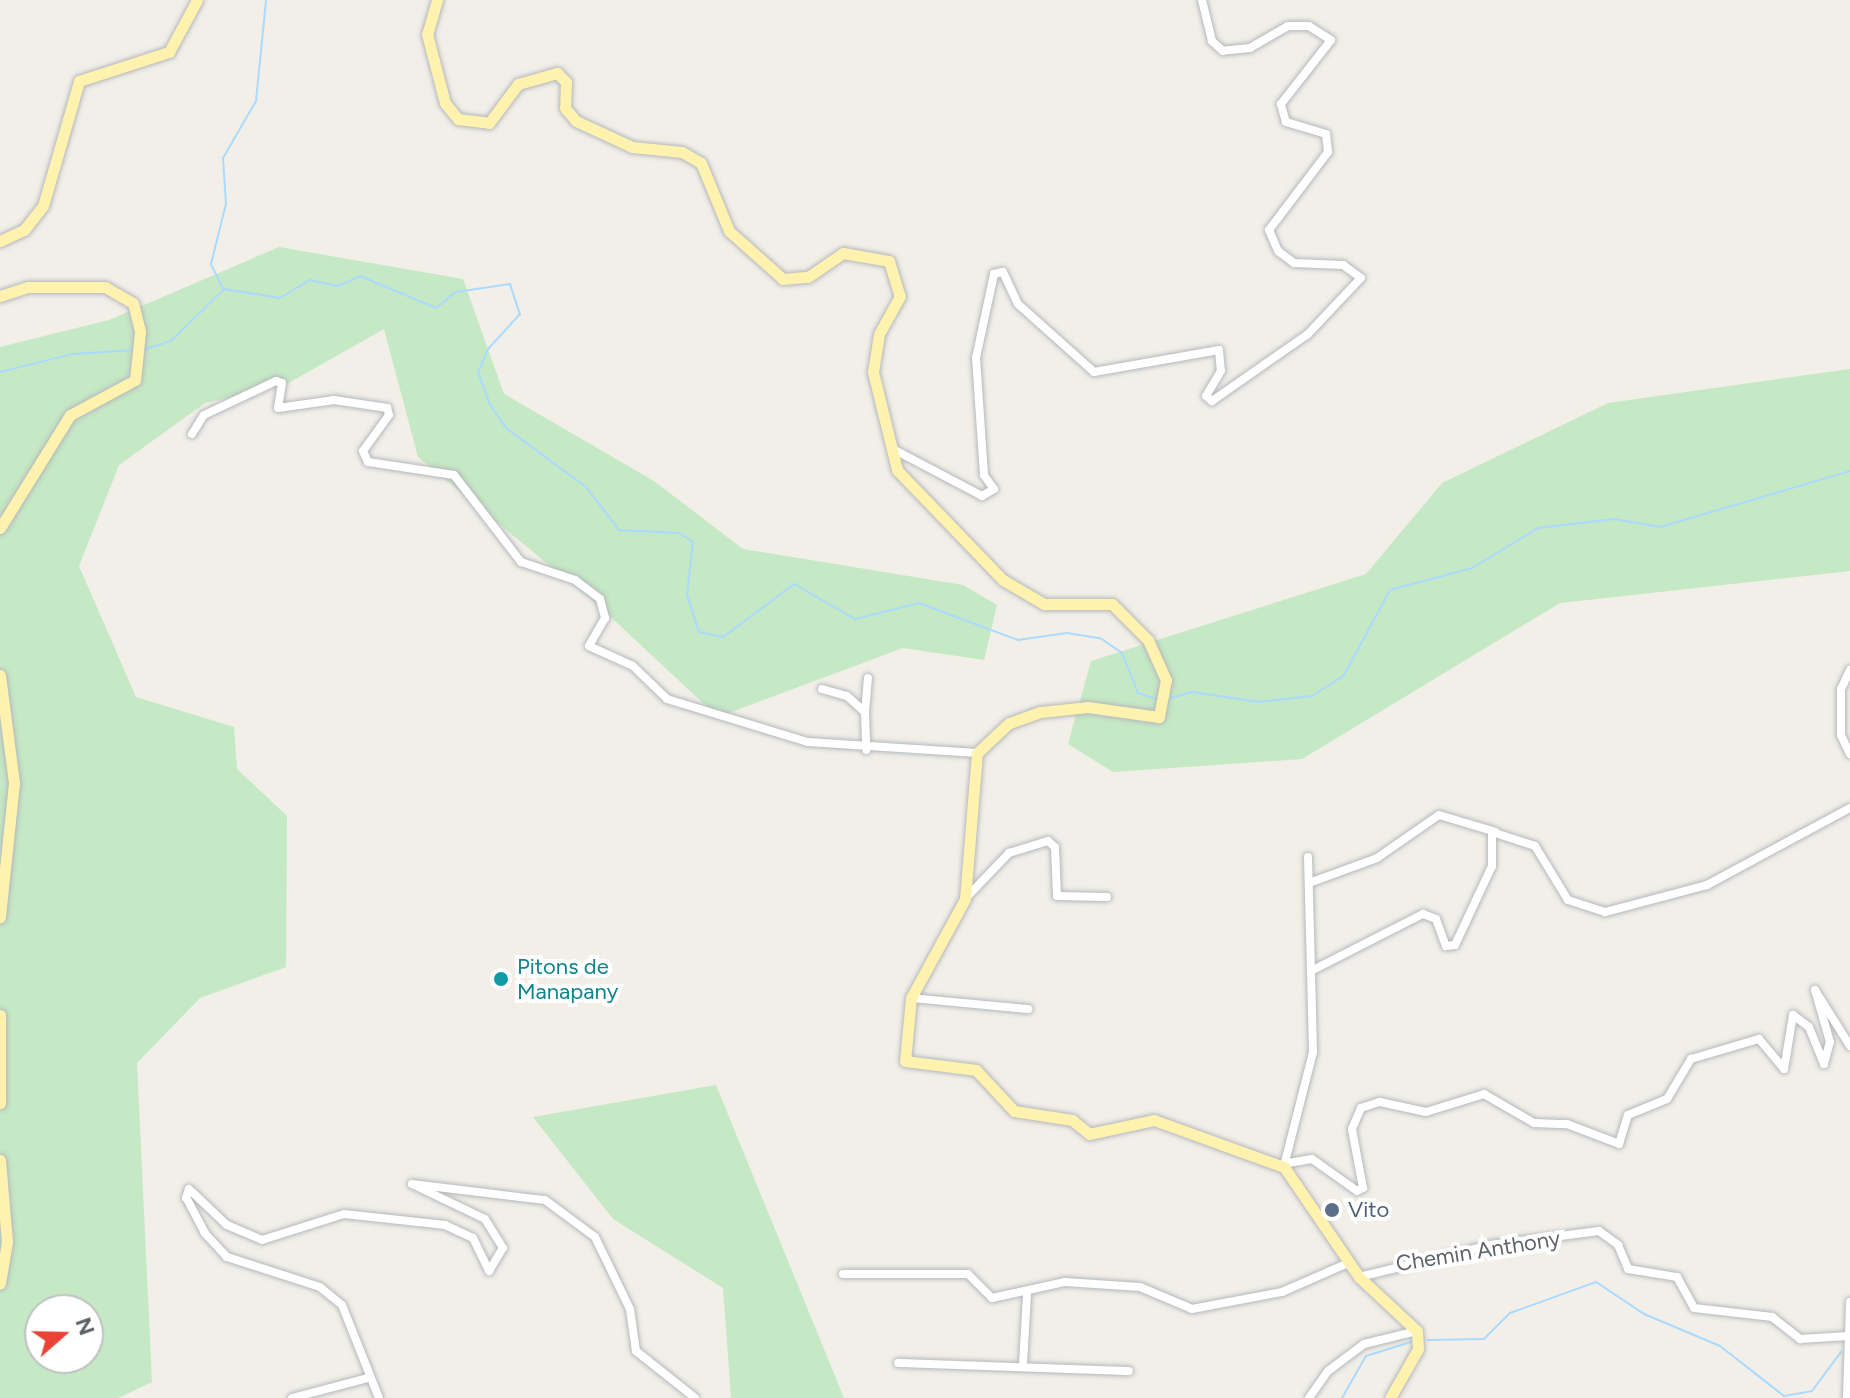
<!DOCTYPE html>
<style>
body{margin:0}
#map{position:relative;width:1850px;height:1398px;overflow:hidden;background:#f1efe8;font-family:Figtree,sans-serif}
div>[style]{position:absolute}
.green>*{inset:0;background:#c5e8c5}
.stream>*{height:2px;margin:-1px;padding:0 1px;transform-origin:1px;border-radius:1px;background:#aadaff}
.roads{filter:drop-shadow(0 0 2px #b5b8bc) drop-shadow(0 0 2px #b5b8bc)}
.minor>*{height:8px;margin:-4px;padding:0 4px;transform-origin:4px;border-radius:4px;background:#fff}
.major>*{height:11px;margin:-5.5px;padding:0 5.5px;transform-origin:5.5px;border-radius:5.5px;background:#fff2af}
.dots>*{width:22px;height:22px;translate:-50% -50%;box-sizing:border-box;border:4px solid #fff;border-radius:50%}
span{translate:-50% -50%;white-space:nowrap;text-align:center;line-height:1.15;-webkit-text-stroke:8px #fff;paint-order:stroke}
.culture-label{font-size:22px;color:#0d838f}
.left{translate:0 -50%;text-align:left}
.service-label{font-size:22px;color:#4e5e75}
.street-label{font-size:22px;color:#5f6368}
.north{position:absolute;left:24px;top:1294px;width:80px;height:80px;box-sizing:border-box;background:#fff;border:2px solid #bfc1c3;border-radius:50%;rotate:70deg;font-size:22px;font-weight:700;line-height:32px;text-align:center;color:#5f6368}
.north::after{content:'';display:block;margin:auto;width:28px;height:36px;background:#ea4335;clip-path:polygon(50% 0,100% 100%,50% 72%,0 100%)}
</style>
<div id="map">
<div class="green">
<div style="clip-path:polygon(evenodd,279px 247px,463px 279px,504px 394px,654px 481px,743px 549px,963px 585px,997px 605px,984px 660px,903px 648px,718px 717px,601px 608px,418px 457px,384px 329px,285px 385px,205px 403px,119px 465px,79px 566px,136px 697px,234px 727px,237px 769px,287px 816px,286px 967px,200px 998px,137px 1063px,152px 1382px,118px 1398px,0 1398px,0 347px,109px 320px,279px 247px,40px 1310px,88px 1310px,88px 1358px,40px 1358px,40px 1310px)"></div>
<div style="clip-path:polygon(1850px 369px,1850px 571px,1560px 603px,1302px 759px,1113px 772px,1068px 744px,1091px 661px,1366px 574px,1442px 483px,1608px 403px)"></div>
<div style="clip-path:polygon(716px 1085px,844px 1398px,731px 1398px,723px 1288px,613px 1219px,533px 1117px)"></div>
</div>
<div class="stream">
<div style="left:223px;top:288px;width:27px;rotate:-117deg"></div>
<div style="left:211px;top:264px;width:62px;rotate:-76deg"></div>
<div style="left:226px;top:204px;width:46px;rotate:-93.7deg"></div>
<div style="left:223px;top:158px;width:66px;rotate:-59.9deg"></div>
<div style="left:256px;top:101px;width:101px;rotate:-84.3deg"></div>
<div style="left:145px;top:349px;width:27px;rotate:-17deg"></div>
<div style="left:171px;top:341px;width:74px;rotate:-44.5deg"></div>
<div style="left:224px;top:289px;width:57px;rotate:9.1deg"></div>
<div style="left:280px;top:298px;width:35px;rotate:-31deg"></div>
<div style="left:310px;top:280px;width:29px;rotate:12deg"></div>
<div style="left:338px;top:286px;width:24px;rotate:-24deg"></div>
<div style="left:360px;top:276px;width:82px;rotate:22.8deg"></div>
<div style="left:436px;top:308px;width:26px;rotate:-39deg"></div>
<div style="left:456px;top:292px;width:55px;rotate:-8.4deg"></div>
<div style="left:510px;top:284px;width:32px;rotate:72deg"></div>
<div style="left:520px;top:314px;width:47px;rotate:132.4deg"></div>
<div style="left:488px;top:349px;width:25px;rotate:113deg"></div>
<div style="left:478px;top:372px;width:35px;rotate:70deg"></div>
<div style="left:490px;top:405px;width:28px;rotate:55deg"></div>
<div style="left:506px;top:428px;width:99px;rotate:36.4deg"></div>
<div style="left:586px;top:487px;width:54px;rotate:52.5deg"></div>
<div style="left:619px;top:530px;width:60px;rotate:2.9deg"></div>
<div style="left:679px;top:533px;width:17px;rotate:33deg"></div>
<div style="left:693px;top:542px;width:53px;rotate:96.5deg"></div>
<div style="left:687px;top:595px;width:39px;rotate:72deg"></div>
<div style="left:699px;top:632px;width:25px;rotate:12deg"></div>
<div style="left:723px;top:637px;width:89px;rotate:-36.7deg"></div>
<div style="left:794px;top:584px;width:70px;rotate:29.8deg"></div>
<div style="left:855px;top:619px;width:66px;rotate:-14deg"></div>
<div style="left:919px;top:603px;width:106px;rotate:20.5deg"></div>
<div style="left:1018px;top:640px;width:49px;rotate:-8.1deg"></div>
<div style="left:1067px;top:633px;width:33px;rotate:9deg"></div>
<div style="left:1100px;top:638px;width:27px;rotate:34deg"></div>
<div style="left:1122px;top:653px;width:43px;rotate:68.2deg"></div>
<div style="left:1138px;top:693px;width:19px;rotate:18deg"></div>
<div style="left:0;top:372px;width:74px;rotate:-14deg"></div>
<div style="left:72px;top:354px;width:63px;rotate:-3.6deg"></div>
<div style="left:1166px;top:699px;width:27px;rotate:-15deg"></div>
<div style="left:1192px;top:692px;width:68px;rotate:8.5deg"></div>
<div style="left:1259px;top:702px;width:53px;rotate:-6.5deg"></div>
<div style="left:1312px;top:696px;width:38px;rotate:-33deg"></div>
<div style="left:1344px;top:675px;width:97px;rotate:-61.6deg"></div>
<div style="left:1390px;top:590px;width:85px;rotate:-15deg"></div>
<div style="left:1472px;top:568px;width:77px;rotate:-31.2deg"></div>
<div style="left:1538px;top:528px;width:77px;rotate:-6.8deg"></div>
<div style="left:1614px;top:519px;width:47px;rotate:9.9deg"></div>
<div style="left:1660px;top:527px;width:198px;rotate:-16.4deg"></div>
<div style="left:1428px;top:1340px;width:56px;rotate:-1deg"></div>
<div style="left:1484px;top:1339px;width:37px;rotate:-45deg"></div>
<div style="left:1510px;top:1313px;width:91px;rotate:-19.8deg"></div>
<div style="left:1596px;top:1282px;width:58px;rotate:33.7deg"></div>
<div style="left:1644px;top:1314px;width:82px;rotate:22.8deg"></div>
<div style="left:1720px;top:1346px;width:81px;rotate:38deg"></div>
<div style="left:1784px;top:1396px;width:28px;rotate:-10deg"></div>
<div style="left:1812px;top:1391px;width:49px;rotate:-53.4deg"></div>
<div style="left:1342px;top:1398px;width:48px;rotate:-60.3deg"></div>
<div style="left:1366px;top:1356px;width:47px;rotate:-17.3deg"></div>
</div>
<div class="roads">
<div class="minor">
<div style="left:192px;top:434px;width:22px;rotate:-58deg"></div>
<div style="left:204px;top:415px;width:80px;rotate:-25.3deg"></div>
<div style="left:276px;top:381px;width:6px;rotate:18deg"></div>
<div style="left:282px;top:383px;width:25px;rotate:99deg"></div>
<div style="left:278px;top:408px;width:57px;rotate:-8.1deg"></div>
<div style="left:334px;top:400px;width:54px;rotate:8.6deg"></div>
<div style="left:387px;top:408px;width:7px;rotate:74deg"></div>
<div style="left:389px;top:415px;width:44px;rotate:125.8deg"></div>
<div style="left:363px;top:451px;width:12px;rotate:66deg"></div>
<div style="left:368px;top:462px;width:87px;rotate:8.6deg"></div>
<div style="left:454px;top:475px;width:110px;rotate:52.4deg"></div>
<div style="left:521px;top:562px;width:57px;rotate:18.4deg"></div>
<div style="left:575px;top:580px;width:31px;rotate:37deg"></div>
<div style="left:600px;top:599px;width:20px;rotate:75deg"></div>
<div style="left:605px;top:618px;width:32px;rotate:120deg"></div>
<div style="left:589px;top:646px;width:48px;rotate:24.4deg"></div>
<div style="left:633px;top:666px;width:47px;rotate:44.1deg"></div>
<div style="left:667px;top:699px;width:147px;rotate:17deg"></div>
<div style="left:808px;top:742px;width:169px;rotate:3.7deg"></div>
<div style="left:891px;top:448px;width:103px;rotate:27.8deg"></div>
<div style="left:982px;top:496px;width:14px;rotate:-30deg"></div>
<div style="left:994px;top:489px;width:17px;rotate:-126deg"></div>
<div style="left:984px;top:475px;width:117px;rotate:-93.9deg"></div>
<div style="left:976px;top:358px;width:86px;rotate:-77.9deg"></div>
<div style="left:994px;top:274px;width:9px;rotate:-13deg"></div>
<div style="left:1003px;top:272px;width:35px;rotate:65deg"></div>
<div style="left:1018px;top:304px;width:102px;rotate:41.8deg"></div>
<div style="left:1094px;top:372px;width:127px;rotate:-10deg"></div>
<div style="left:1219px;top:350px;width:21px;rotate:85deg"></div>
<div style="left:1221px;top:371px;width:29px;rotate:121deg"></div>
<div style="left:1206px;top:396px;width:8px;rotate:40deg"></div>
<div style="left:1212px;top:401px;width:117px;rotate:-34.9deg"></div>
<div style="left:1308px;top:334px;width:77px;rotate:-46.6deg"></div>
<div style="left:1361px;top:278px;width:22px;rotate:-144deg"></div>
<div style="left:1343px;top:265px;width:49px;rotate:-177.7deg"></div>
<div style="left:1294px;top:263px;width:20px;rotate:-143deg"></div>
<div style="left:1278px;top:251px;width:23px;rotate:-113deg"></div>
<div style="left:1269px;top:230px;width:98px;rotate:-52.9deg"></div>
<div style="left:1328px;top:152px;width:18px;rotate:-96deg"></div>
<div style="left:1326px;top:134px;width:42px;rotate:-163.3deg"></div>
<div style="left:1286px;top:122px;width:19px;rotate:-106deg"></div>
<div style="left:1281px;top:104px;width:81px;rotate:-52deg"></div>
<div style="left:1331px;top:40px;width:26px;rotate:-148deg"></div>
<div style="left:1309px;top:26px;width:21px;rotate:180deg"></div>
<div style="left:1288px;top:26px;width:44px;rotate:149.9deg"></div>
<div style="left:1250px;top:48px;width:27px;rotate:174deg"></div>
<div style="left:1223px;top:51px;width:15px;rotate:-138deg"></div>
<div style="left:1212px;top:41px;width:42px;rotate:-103.7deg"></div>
<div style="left:1850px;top:670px;width:21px;rotate:115deg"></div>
<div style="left:1841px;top:689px;width:46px;rotate:90deg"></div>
<div style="left:1841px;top:735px;width:21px;rotate:65deg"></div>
<div style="left:822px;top:689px;width:26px;rotate:16deg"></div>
<div style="left:847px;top:696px;width:24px;rotate:42deg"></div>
<div style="left:865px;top:712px;width:38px;rotate:88deg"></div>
<div style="left:865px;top:712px;width:34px;rotate:-85deg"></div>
<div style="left:1308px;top:857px;width:114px;rotate:88.5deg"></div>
<div style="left:1309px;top:883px;width:72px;rotate:-20.2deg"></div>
<div style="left:1377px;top:858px;width:75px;rotate:-34.7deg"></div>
<div style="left:1439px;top:815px;width:59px;rotate:16.6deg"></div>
<div style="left:965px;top:899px;width:64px;rotate:-46.3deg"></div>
<div style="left:1009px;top:853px;width:41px;rotate:-17.1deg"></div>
<div style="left:1048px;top:841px;width:9px;rotate:41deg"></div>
<div style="left:1055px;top:847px;width:49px;rotate:87.7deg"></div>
<div style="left:1057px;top:896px;width:50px;rotate:1.1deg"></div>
<div style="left:911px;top:998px;width:118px;rotate:5.4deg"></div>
<div style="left:1283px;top:1164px;width:29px;rotate:-10deg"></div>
<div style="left:1312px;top:1159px;width:55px;rotate:35.4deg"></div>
<div style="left:1357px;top:1191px;width:7px;rotate:-27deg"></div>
<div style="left:1363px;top:1188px;width:60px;rotate:-100.6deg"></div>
<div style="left:1352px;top:1129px;width:23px;rotate:-67deg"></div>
<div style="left:1361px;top:1108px;width:20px;rotate:-18deg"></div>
<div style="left:1380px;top:1102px;width:47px;rotate:12.3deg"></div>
<div style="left:1426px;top:1112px;width:61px;rotate:-17.2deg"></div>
<div style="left:1484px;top:1094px;width:58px;rotate:30.1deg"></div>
<div style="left:1534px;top:1123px;width:33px;rotate:2deg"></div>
<div style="left:1567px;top:1124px;width:56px;rotate:21deg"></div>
<div style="left:1619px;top:1144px;width:30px;rotate:-73deg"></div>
<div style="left:1628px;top:1115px;width:42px;rotate:-22.3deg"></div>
<div style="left:1667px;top:1099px;width:47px;rotate:-59deg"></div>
<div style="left:1691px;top:1059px;width:71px;rotate:-16.4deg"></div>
<div style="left:1759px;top:1039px;width:39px;rotate:50deg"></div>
<div style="left:1784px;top:1069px;width:55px;rotate:-80.5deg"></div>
<div style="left:1793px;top:1015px;width:20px;rotate:37deg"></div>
<div style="left:1809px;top:1027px;width:40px;rotate:68deg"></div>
<div style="left:1824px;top:1064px;width:23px;rotate:-75deg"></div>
<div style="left:1830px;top:1042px;width:54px;rotate:-106.1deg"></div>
<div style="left:1815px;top:990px;width:66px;rotate:58deg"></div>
<div style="left:1284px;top:1166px;width:118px;rotate:-75.7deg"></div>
<div style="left:1313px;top:1052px;width:81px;rotate:-91.4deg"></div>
<div style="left:1311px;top:971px;width:126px;rotate:-27deg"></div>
<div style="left:1423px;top:914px;width:14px;rotate:21deg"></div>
<div style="left:1436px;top:919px;width:29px;rotate:70deg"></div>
<div style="left:1446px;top:946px;width:9px;rotate:-6deg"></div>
<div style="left:1455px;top:945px;width:87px;rotate:-64.9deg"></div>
<div style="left:1492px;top:866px;width:34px;rotate:-90deg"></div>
<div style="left:1492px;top:832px;width:45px;rotate:18deg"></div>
<div style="left:1535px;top:846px;width:63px;rotate:58.6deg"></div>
<div style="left:1568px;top:900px;width:39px;rotate:18deg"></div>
<div style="left:1605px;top:912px;width:106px;rotate:-14.8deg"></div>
<div style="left:1707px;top:885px;width:162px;rotate:-28.3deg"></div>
<div style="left:843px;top:1274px;width:125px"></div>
<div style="left:968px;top:1274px;width:34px;rotate:45deg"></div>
<div style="left:992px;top:1298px;width:75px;rotate:-12.4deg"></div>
<div style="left:1065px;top:1282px;width:75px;rotate:3.8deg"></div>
<div style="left:1140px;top:1287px;width:56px;rotate:22.9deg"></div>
<div style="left:1192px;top:1309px;width:92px;rotate:-10.7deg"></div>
<div style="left:1282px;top:1292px;width:72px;rotate:-23.7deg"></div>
<div style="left:1359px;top:1277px;width:135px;rotate:-13.7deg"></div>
<div style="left:1490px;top:1245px;width:110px;rotate:-7.3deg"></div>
<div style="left:1599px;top:1231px;width:24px;rotate:36deg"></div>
<div style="left:1618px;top:1245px;width:26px;rotate:67deg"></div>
<div style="left:1628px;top:1269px;width:50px;rotate:9.3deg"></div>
<div style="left:1677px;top:1277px;width:35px;rotate:61deg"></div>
<div style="left:1694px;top:1308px;width:79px;rotate:6.6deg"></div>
<div style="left:1772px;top:1317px;width:36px;rotate:38deg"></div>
<div style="left:1800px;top:1339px;width:48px;rotate:-3.6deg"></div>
<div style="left:898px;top:1363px;width:231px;rotate:2deg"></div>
<div style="left:1023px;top:1364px;width:70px;rotate:-86.7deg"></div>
<div style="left:292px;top:1398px;width:79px;rotate:-14.7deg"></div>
<div style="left:379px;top:1398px;width:100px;rotate:-111.7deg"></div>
<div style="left:342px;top:1305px;width:28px;rotate:-141deg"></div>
<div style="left:320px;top:1287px;width:98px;rotate:-162.1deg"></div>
<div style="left:227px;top:1257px;width:33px;rotate:-133deg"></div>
<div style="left:205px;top:1233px;width:40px;rotate:-118deg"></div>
<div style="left:186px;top:1198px;width:9px;rotate:-72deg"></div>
<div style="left:189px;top:1189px;width:52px;rotate:43.5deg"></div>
<div style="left:227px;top:1225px;width:38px;rotate:23deg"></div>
<div style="left:262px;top:1240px;width:86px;rotate:-17.6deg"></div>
<div style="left:344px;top:1214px;width:102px;rotate:6.2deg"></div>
<div style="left:445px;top:1225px;width:31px;rotate:25deg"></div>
<div style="left:473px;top:1238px;width:37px;rotate:64deg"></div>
<div style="left:489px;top:1271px;width:27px;rotate:-59deg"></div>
<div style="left:503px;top:1248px;width:34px;rotate:-122deg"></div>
<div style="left:485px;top:1219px;width:81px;rotate:-154.4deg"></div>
<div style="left:412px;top:1184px;width:134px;rotate:6.9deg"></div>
<div style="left:545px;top:1200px;width:62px;rotate:36.5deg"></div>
<div style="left:595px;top:1237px;width:80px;rotate:64.1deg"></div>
<div style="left:630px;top:1309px;width:42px;rotate:81.9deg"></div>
<div style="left:636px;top:1351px;width:75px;rotate:38.5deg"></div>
<div style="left:1309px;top:1398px;width:33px;rotate:-55deg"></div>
<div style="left:1328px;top:1371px;width:45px;rotate:-36.9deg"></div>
<div style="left:1364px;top:1344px;width:55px;rotate:-13.8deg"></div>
<div style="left:1847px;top:1398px;width:96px;rotate:-88.2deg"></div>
</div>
<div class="major">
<div style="left:437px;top:0;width:35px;rotate:106deg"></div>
<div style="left:427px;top:34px;width:71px;rotate:75.4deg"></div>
<div style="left:445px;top:103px;width:21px;rotate:51deg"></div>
<div style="left:458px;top:119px;width:31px;rotate:7deg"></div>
<div style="left:489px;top:123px;width:49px;rotate:-53.4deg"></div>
<div style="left:518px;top:84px;width:41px;rotate:-15.8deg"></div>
<div style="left:557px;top:73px;width:13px;rotate:45deg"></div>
<div style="left:566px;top:82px;width:26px;rotate:92deg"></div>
<div style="left:565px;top:108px;width:17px;rotate:50deg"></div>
<div style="left:576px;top:121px;width:62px;rotate:24.9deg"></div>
<div style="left:632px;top:147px;width:50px;rotate:5.7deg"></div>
<div style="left:682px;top:152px;width:22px;rotate:30deg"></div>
<div style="left:701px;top:163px;width:74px;rotate:67.6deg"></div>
<div style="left:729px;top:231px;width:72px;rotate:41.6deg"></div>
<div style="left:783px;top:279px;width:25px;rotate:-5deg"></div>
<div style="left:808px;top:277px;width:42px;rotate:-34.4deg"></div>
<div style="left:843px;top:253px;width:47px;rotate:9.9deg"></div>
<div style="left:889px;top:261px;width:37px;rotate:73deg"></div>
<div style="left:900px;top:296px;width:43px;rotate:118.9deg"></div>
<div style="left:879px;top:334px;width:38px;rotate:99deg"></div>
<div style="left:873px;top:372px;width:101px;rotate:76.2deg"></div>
<div style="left:897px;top:470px;width:153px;rotate:46.1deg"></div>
<div style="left:1003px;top:580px;width:48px;rotate:30.3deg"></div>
<div style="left:1044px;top:604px;width:68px"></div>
<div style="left:1112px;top:604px;width:51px;rotate:45deg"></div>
<div style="left:1148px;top:640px;width:44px;rotate:65.8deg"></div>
<div style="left:1166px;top:680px;width:38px;rotate:101deg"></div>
<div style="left:1159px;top:717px;width:72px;rotate:-172deg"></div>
<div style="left:1088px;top:707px;width:48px;rotate:174.1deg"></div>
<div style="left:1040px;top:712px;width:33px;rotate:160deg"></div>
<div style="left:1009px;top:723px;width:44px;rotate:136.8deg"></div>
<div style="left:977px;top:753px;width:146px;rotate:94.7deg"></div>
<div style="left:965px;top:899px;width:113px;rotate:118.6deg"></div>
<div style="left:911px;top:998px;width:63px;rotate:95.4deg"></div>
<div style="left:905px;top:1061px;width:72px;rotate:7.2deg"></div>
<div style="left:976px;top:1070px;width:56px;rotate:47.2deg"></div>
<div style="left:1014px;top:1111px;width:59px;rotate:8.8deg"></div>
<div style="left:1072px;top:1120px;width:22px;rotate:39deg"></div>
<div style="left:1089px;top:1134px;width:66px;rotate:-12.2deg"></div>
<div style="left:1154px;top:1120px;width:138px;rotate:19.9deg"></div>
<div style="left:1284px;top:1167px;width:133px;rotate:55.7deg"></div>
<div style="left:1359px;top:1277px;width:79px;rotate:43deg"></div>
<div style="left:1417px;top:1331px;width:18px;rotate:87deg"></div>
<div style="left:1418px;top:1349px;width:56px;rotate:119.7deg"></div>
<div style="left:0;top:241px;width:26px;rotate:-25deg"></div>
<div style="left:24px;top:230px;width:31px;rotate:-52deg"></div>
<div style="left:43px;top:206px;width:130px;rotate:-73.9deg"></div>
<div style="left:79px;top:81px;width:95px;rotate:-17.9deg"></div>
<div style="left:169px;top:52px;width:59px;rotate:-61.7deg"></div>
<div style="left:0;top:296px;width:29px;rotate:-18deg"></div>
<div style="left:28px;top:287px;width:77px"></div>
<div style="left:105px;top:287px;width:32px;rotate:30deg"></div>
<div style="left:133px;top:303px;width:30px;rotate:76deg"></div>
<div style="left:140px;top:332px;width:48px;rotate:95.9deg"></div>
<div style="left:135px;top:380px;width:74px;rotate:151.7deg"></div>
<div style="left:70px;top:415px;width:133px;rotate:121.8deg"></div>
<div style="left:0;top:675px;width:109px;rotate:82.6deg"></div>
<div style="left:14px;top:783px;width:135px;rotate:96deg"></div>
<div style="left:0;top:1015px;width:88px;rotate:90deg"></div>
<div style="left:0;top:1160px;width:82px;rotate:85.1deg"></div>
<div style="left:7px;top:1242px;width:42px;rotate:99.7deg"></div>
</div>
</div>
<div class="dots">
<div style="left:501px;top:979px;background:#0f9aa8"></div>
<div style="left:1332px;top:1210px;background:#5c6f8a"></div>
</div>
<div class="culture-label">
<span class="left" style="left:517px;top:979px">Pitons de<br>Manapany</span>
</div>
<div class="service-label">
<span class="left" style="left:1348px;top:1210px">Vito</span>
</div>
<div class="street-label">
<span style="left:1478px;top:1251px;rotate:-9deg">Chemin Anthony</span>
</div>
<div class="north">N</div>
</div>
